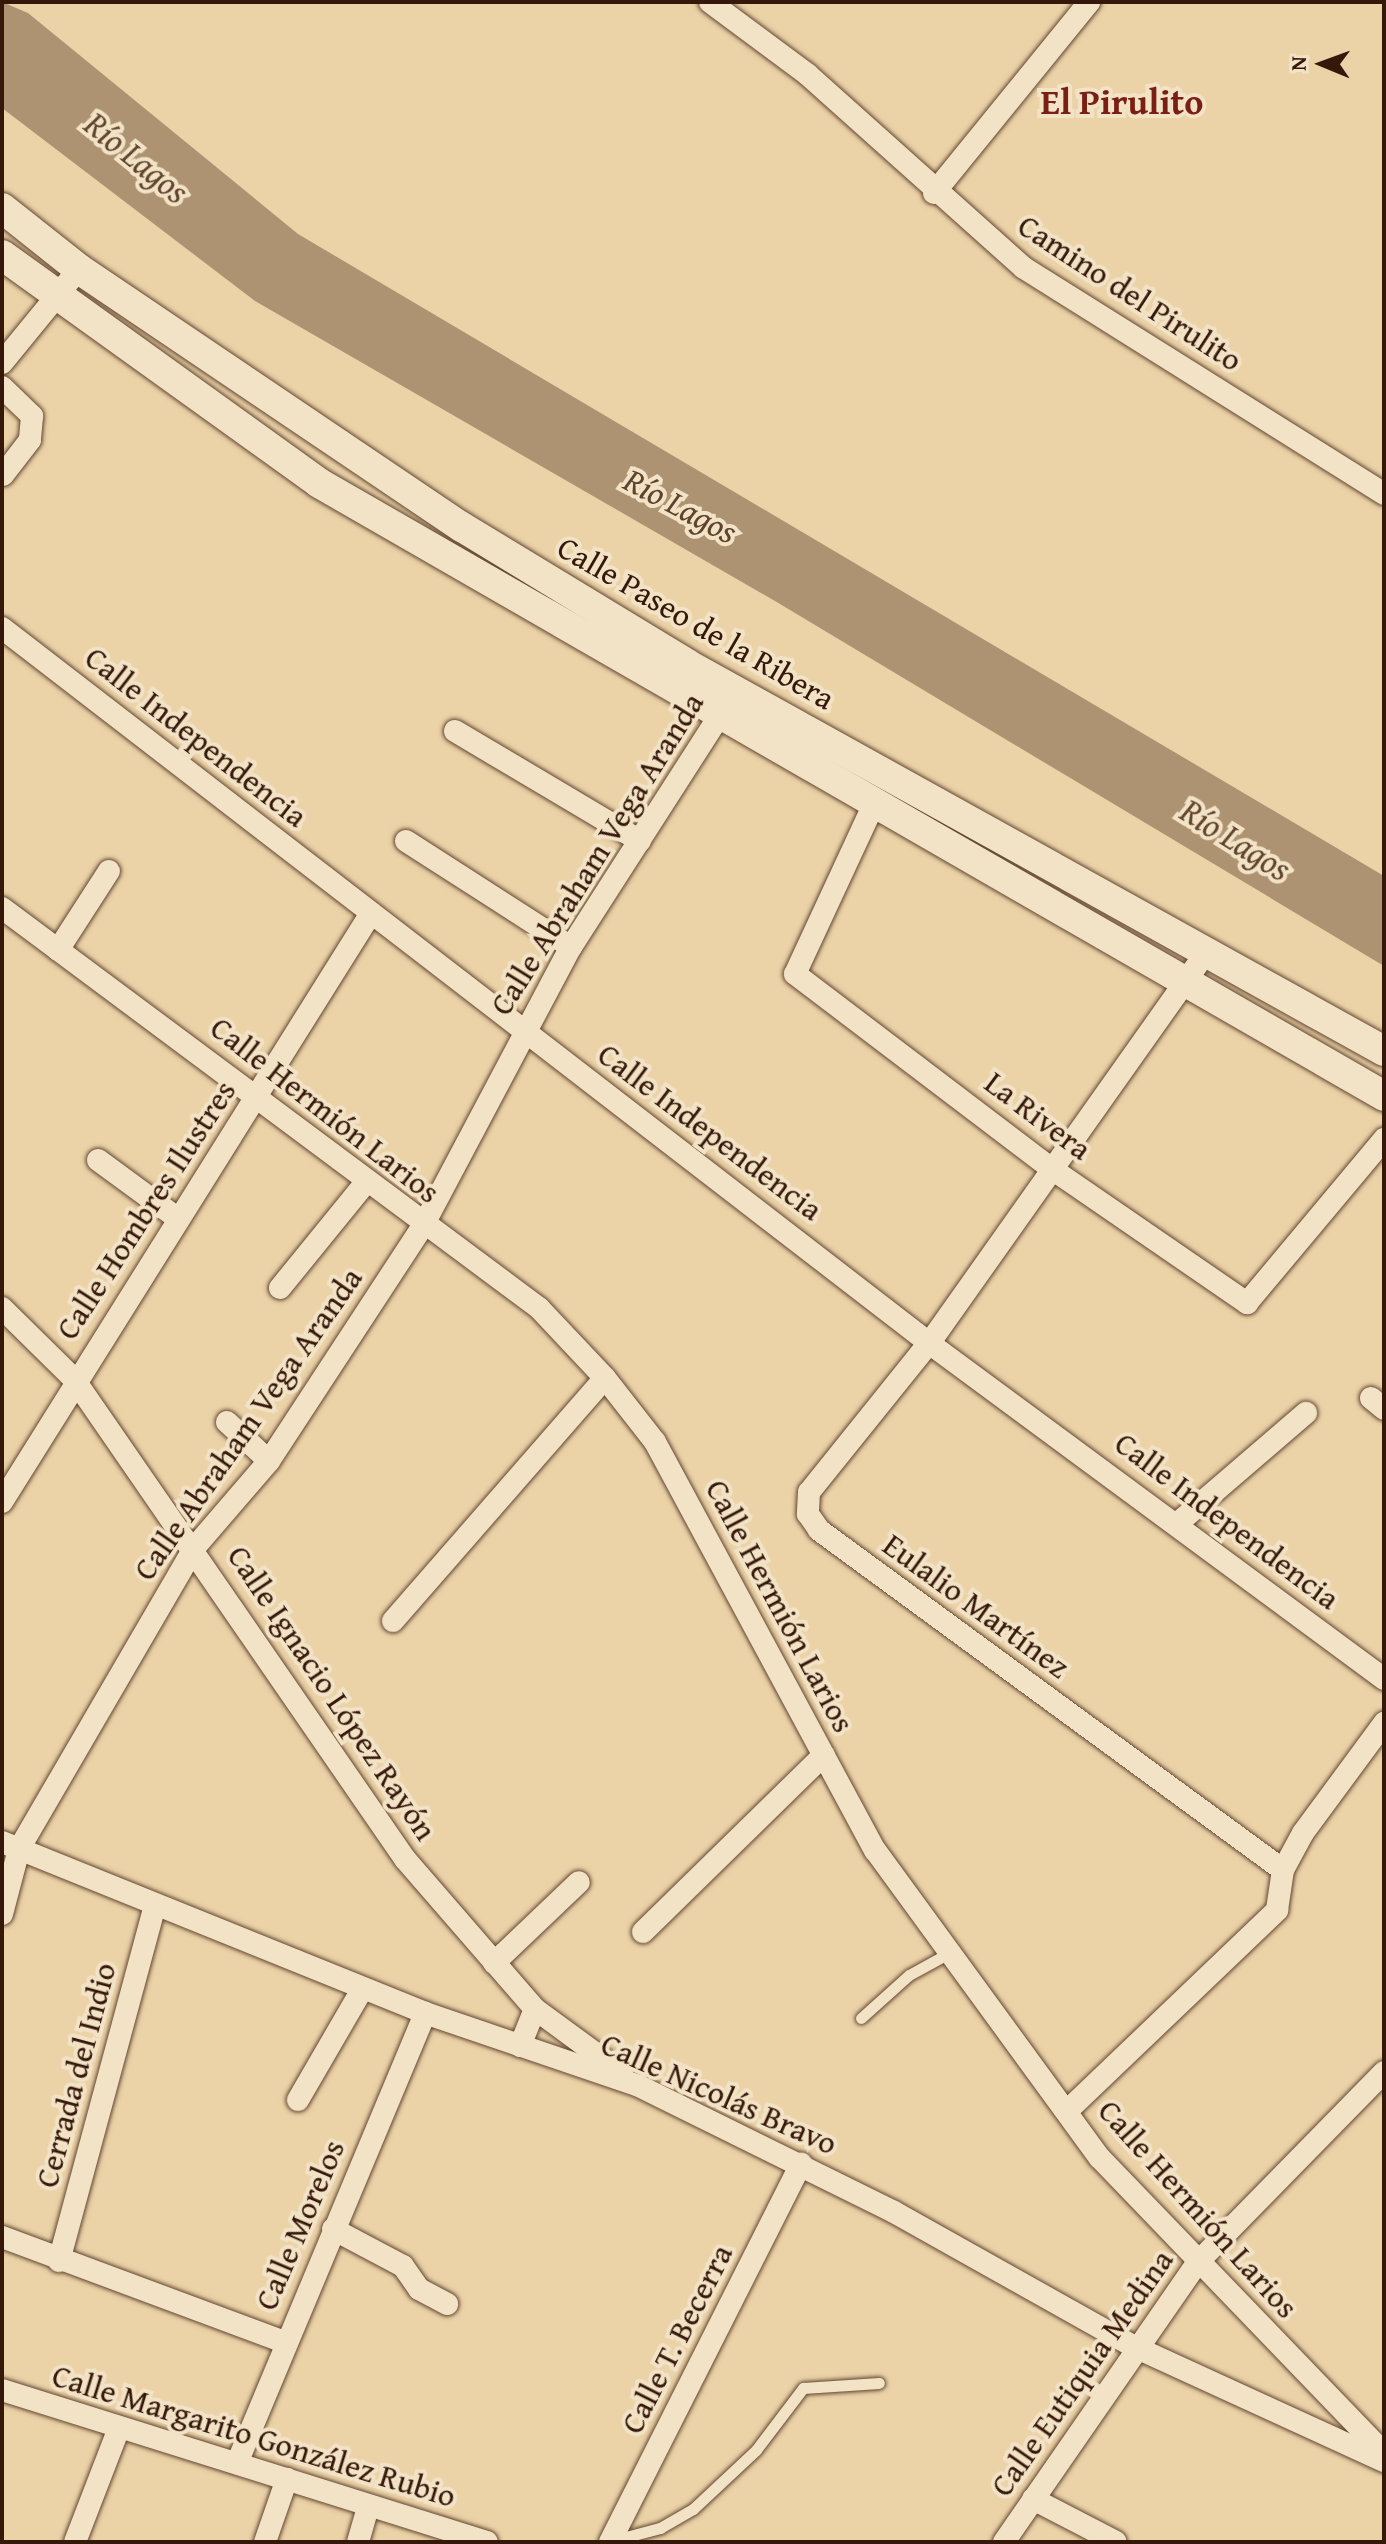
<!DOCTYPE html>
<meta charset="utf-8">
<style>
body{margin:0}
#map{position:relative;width:1386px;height:2544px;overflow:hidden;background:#ebd2a7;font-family:"Gentium Book Plus",serif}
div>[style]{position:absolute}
.water>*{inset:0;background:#ad9371}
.roads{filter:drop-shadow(0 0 2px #624630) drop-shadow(0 0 2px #624630)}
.lane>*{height:11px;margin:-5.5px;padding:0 5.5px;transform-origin:5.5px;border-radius:5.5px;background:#f2e2c6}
.street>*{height:22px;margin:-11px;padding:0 11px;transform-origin:11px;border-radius:11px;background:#f2e2c6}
.secondary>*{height:30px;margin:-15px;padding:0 15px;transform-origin:15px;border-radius:15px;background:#f2e2c6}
span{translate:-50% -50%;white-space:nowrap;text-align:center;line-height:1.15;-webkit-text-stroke:8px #f2e2c6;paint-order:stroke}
.street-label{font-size:32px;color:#351809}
.water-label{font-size:34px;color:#5f432d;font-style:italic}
.quarter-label{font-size:36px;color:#7a1f14;font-weight:700}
.frame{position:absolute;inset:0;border:4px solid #351809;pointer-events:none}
.north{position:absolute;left:1282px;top:24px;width:80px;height:80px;-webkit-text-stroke:6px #f2e2c6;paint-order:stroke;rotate:271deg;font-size:22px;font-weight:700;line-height:32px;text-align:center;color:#351809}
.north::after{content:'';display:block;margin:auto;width:28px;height:36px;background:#351809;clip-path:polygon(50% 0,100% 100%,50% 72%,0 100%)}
</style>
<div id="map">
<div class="water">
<div style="clip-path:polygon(2px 2px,28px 13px,298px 234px,1384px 876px,1384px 966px,775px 601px,255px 301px,2px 108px)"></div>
</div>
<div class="roads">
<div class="lane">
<div style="left:861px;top:2018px;width:64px;rotate:-41.9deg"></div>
<div style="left:909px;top:1975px;width:48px;rotate:-28.7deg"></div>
<div style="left:611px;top:2541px;width:51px;rotate:-14.9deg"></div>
<div style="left:660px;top:2528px;width:38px;rotate:-30deg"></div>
<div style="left:693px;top:2509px;width:86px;rotate:-43.1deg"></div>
<div style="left:756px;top:2450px;width:78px;rotate:-52.8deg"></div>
<div style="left:803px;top:2388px;width:76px;rotate:-3.8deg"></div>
</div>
<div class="street">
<div style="left:710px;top:2px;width:121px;rotate:36.6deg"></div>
<div style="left:807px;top:74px;width:291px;rotate:41.8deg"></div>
<div style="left:1024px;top:268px;width:425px;rotate:32.1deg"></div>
<div style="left:934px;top:193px;width:246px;rotate:-50.9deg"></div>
<div style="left:2px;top:363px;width:122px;rotate:-50.7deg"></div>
<div style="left:2px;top:387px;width:42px;rotate:44deg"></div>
<div style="left:32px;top:416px;width:24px;rotate:95deg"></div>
<div style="left:30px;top:440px;width:44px;rotate:127.6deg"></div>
<div style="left:2px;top:628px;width:1171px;rotate:37.64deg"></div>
<div style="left:929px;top:1343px;width:566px;rotate:36.44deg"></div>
<div style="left:455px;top:731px;width:215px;rotate:30.7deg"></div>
<div style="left:873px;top:806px;width:185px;rotate:114.9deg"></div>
<div style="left:795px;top:974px;width:323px;rotate:37.2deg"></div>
<div style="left:1052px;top:1169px;width:237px;rotate:34.5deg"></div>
<div style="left:1247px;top:1303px;width:214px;rotate:-50.1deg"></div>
<div style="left:406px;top:841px;width:196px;rotate:32.7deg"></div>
<div style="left:2px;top:908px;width:670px;rotate:36.68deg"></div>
<div style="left:539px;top:1308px;width:96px;rotate:46.7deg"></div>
<div style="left:605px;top:1378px;width:81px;rotate:52deg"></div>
<div style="left:655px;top:1442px;width:464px;rotate:61.7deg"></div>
<div style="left:875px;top:1850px;width:381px;rotate:53.9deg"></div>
<div style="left:1100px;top:2158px;width:409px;rotate:46.1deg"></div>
<div style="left:58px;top:950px;width:94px;rotate:-57.2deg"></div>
<div style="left:1207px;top:951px;width:481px;rotate:125.3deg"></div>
<div style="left:929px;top:1343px;width:191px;rotate:128.8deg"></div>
<div style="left:809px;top:1492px;width:22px;rotate:93deg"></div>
<div style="left:808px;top:1514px;width:19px;rotate:55deg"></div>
<div style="left:819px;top:1530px;width:575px;rotate:36.23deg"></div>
<div style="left:98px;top:1160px;width:97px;rotate:36.2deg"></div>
<div style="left:280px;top:1288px;width:136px;rotate:-50.9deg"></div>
<div style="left:2px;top:1308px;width:101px;rotate:44.6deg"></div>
<div style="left:74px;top:1379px;width:583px;rotate:55.41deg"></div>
<div style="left:405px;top:1859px;width:198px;rotate:49.1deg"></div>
<div style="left:535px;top:2009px;width:108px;rotate:36.3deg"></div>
<div style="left:1371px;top:1398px;width:17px;rotate:40deg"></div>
<div style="left:227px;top:1422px;width:57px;rotate:42.9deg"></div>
<div style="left:2px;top:1502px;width:695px;rotate:-57.93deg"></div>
<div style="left:1178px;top:1523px;width:169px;rotate:-40.7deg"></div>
<div style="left:393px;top:1621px;width:322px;rotate:-48.9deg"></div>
<div style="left:2px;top:1842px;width:456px;rotate:22deg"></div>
<div style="left:425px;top:2013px;width:226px;rotate:18.8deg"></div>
<div style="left:639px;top:2086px;width:284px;rotate:26.3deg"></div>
<div style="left:894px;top:2212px;width:276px;rotate:29.3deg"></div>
<div style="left:1135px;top:2347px;width:274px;rotate:24.6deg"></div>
<div style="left:2px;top:1914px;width:67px;rotate:-75.3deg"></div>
<div style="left:19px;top:1849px;width:350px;rotate:-59.8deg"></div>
<div style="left:195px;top:1547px;width:113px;rotate:-49.3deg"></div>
<div style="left:269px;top:1461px;width:281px;rotate:-56.8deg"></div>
<div style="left:423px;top:1226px;width:316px;rotate:-62.1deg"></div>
<div style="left:571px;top:947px;width:292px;rotate:-57.3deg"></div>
<div style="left:643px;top:1932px;width:253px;rotate:-44.4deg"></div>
<div style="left:494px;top:1963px;width:117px;rotate:-43.6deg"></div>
<div style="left:520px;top:2046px;width:40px;rotate:-68deg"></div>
<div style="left:298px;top:2100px;width:129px;rotate:-59.9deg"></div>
<div style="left:1067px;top:2111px;width:291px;rotate:-43.7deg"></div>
<div style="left:1277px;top:1910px;width:40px;rotate:-81.5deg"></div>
<div style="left:1283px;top:1870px;width:42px;rotate:-61.6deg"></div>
<div style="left:1303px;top:1833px;width:137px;rotate:-53.6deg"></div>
<div style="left:333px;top:2229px;width:79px;rotate:27.9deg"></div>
<div style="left:403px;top:2266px;width:28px;rotate:55deg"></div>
<div style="left:419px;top:2289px;width:32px;rotate:28deg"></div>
<div style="left:2px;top:2237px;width:302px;rotate:20.4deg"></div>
<div style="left:59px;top:2261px;width:369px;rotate:-74.9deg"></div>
<div style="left:2px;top:2390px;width:508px;rotate:17.4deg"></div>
<div style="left:237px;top:2463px;width:488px;rotate:-67.3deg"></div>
<div style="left:1033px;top:2499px;width:93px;rotate:27.4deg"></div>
<div style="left:75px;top:2542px;width:122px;rotate:-68.9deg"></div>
<div style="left:265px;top:2542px;width:67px;rotate:-70.8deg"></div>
<div style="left:358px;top:2542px;width:37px;rotate:-74deg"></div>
<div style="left:610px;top:2542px;width:424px;rotate:-63.2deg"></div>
<div style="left:1004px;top:2542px;width:339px;rotate:-55.3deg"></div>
<div style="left:1197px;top:2263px;width:267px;rotate:-45.6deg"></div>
</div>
<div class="secondary">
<div style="left:2px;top:208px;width:98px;rotate:38.4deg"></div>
<div style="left:79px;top:269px;width:462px;rotate:34deg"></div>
<div style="left:462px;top:527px;width:263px;rotate:31.3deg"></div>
<div style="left:687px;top:664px;width:797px;rotate:29.04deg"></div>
<div style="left:2px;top:255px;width:390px;rotate:35.7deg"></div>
<div style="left:319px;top:483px;width:1229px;rotate:29.92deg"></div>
</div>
</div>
<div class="street-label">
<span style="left:1130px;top:293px;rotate:33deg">Camino del Pirulito</span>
<span style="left:696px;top:623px;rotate:30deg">Calle Paseo de la Ribera</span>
<span style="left:196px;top:737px;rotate:38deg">Calle Independencia</span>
<span style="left:597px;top:854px;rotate:-58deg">Calle Abraham Vega Aranda</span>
<span style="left:325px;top:1110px;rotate:38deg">Calle Hermión Larios</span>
<span style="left:1038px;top:1116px;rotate:37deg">La Rivera</span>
<span style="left:710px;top:1132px;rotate:37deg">Calle Independencia</span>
<span style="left:146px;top:1210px;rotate:-57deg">Calle Hombres Ilustres</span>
<span style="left:248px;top:1424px;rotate:-55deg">Calle Abraham Vega Aranda</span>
<span style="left:1227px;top:1521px;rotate:37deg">Calle Independencia</span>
<span style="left:780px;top:1606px;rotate:62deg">Calle Hermión Larios</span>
<span style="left:976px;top:1606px;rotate:36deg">Eulalio Martínez</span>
<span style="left:332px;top:1693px;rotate:56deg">Calle Ignacio López Rayón</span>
<span style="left:76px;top:2075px;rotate:-75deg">Cerrada del Indio</span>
<span style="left:719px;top:2094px;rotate:24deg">Calle Nicolás Bravo</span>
<span style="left:1198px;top:2209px;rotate:48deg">Calle Hermión Larios</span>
<span style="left:300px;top:2225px;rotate:-67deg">Calle Morelos</span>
<span style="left:677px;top:2339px;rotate:-63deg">Calle T. Becerra</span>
<span style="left:1082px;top:2373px;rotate:-55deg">Calle Eutiquia Medina</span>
<span style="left:254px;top:2436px;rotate:17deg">Calle Margarito González Rubio</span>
</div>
<div class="water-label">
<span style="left:137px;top:157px;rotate:39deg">Río Lagos</span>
<span style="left:681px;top:505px;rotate:28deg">Río Lagos</span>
<span style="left:1236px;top:839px;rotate:32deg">Río Lagos</span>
</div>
<div class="quarter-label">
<span style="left:1122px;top:101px">El Pirulito</span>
</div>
<div class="frame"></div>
<div class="north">N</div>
</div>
